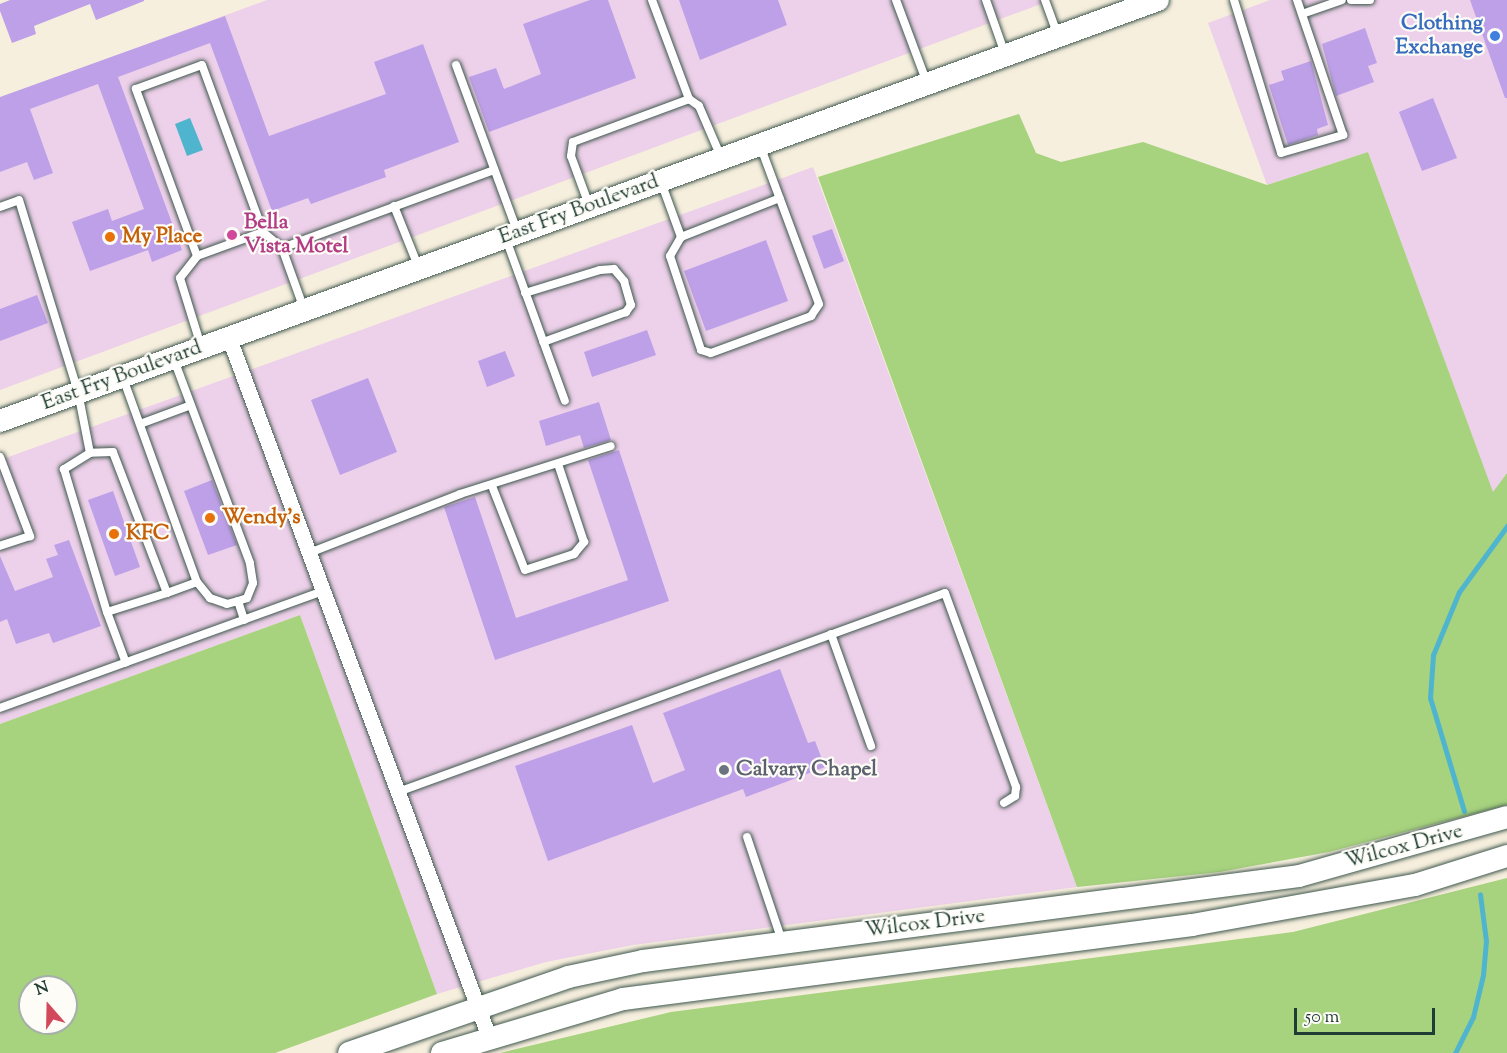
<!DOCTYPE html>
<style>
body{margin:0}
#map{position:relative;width:1507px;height:1053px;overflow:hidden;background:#f7efde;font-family:"Sorts Mill Goudy",serif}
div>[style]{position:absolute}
.built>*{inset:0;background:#edd0e9}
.green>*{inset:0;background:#a7d27e}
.water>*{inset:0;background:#4fb5ce}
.stream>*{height:5px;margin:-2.5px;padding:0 2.5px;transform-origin:2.5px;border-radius:2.5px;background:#4fb5ce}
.building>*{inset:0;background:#bea0e8}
.roads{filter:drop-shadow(0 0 2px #3f584e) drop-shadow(0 0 2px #3f584e)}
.lane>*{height:8px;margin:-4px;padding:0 4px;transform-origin:4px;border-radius:4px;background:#fff}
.street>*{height:15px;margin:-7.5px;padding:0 7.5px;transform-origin:7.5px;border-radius:7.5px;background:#fff}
.secondary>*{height:22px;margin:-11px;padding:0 11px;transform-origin:11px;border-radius:11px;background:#fff}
.dots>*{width:16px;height:16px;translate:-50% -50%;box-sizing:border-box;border:3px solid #fdfcf7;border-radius:50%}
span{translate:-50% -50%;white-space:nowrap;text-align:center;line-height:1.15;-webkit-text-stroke:4.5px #fdfcf7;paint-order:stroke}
.shop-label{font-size:21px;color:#366cbe;font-weight:700}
.right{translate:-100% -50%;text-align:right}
.street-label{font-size:21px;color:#1f3d34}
.hotel-label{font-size:21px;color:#b23c85;font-weight:700}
.left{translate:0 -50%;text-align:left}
.food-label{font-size:21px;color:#c56008;font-weight:700}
.worship-label{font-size:21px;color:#5b616d;font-weight:700}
.north{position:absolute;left:18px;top:975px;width:60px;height:60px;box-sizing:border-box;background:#fdfcf7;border:2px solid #a4b0a9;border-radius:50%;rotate:340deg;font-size:16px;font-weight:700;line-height:24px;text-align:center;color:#1f3d34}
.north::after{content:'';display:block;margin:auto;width:21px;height:27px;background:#d1495b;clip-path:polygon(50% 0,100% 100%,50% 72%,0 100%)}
.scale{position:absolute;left:1294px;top:1008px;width:141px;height:27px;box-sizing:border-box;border:3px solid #1f3d34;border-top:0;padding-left:8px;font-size:18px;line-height:21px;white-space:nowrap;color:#1f3d34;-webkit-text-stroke:4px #fdfcf7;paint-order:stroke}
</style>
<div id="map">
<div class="built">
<div style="clip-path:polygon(267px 0,1052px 0,0 390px,0 98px)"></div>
<div style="clip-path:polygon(1270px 0,1507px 0,1507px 473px,1493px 493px,1368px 152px,1267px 185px,1208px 23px)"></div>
<div style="clip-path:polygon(813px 167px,1077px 887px,633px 945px,546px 962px,437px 994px,300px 615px,0 724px,0 460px)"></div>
</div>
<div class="green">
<div style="clip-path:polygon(1019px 114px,1036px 153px,1061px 162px,1143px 142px,1267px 185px,1368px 152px,1493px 492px,1507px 473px,1507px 805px,1329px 852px,1220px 872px,1077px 887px,818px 177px)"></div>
<div style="clip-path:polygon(evenodd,300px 615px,437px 994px,275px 1053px,0 1053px,0 724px,300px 615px,30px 987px,66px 987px,66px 1023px,30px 1023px,30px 987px)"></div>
<div style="clip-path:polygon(1507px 878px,1507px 1053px,500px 1053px,671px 1012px,1293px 932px)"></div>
</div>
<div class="water">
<div style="clip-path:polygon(190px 118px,203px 150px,187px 156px,175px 124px)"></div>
</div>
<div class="stream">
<div style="left:1464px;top:811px;width:118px;rotate:-106.7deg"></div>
<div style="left:1430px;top:698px;width:43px;rotate:-86deg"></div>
<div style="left:1433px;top:655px;width:68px;rotate:-67.6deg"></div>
<div style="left:1459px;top:592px;width:82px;rotate:-54deg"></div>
<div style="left:1455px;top:1053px;width:40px;rotate:-63.4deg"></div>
<div style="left:1473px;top:1017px;width:43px;rotate:-76.6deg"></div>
<div style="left:1483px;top:975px;width:34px;rotate:-85deg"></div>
<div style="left:1486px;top:941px;width:47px;rotate:-97.3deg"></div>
</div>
<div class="building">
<div style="clip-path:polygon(10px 0,144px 0,144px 1px,96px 20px,90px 4px,34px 26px,36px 34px,12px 43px,0 11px,0 4px)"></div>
<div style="clip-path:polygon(590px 0,608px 0,636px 78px,489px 132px,469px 77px,496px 68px,504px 89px,541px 74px,523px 24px)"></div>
<div style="clip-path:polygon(679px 0,778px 0,787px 25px,700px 60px)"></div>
<div style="clip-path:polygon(1470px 0,1507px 0,1507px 98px,1505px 98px)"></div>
<div style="clip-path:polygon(225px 16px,269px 136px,386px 94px,374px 62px,423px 44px,459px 142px,384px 170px,386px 177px,311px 204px,308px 198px,272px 211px,210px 43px,118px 77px,182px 250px,152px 262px,148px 250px,90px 271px,72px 222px,108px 209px,112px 221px,144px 209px,98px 84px,30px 109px,53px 173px,34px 180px,27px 162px,0 172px,0 97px)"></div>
<div style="clip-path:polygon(1365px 28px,1377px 63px,1368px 66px,1374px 82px,1336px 96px,1322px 44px)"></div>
<div style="clip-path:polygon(1311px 61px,1328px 125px,1317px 129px,1318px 135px,1288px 145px,1269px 85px,1284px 80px,1281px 71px)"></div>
<div style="clip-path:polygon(1433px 98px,1457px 158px,1422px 171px,1399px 112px)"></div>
<div style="clip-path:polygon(832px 229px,844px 261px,824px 269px,812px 236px)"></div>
<div style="clip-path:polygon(766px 240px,788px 301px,706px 331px,684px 271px)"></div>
<div style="clip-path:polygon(37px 295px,48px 323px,0 341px,0 309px)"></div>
<div style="clip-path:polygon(647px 330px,656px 355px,592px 377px,584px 352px)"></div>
<div style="clip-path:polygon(505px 351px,515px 376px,487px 387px,478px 361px)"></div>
<div style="clip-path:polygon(368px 378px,397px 452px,340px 475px,311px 400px)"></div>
<div style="clip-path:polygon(599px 402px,611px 440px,584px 448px,580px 435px,546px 446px,539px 421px)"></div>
<div style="clip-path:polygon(619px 450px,669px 601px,495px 660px,444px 507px,475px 497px,516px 618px,628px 580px,588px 460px)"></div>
<div style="clip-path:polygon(212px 480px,237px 545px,208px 555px,184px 491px)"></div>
<div style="clip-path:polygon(113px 491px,140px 567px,115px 576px,88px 500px)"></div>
<div style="clip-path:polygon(69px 540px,101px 626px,53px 643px,49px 633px,16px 644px,7px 619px,0 622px,0 556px,15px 591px,53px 577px,46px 559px,58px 555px,54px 545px)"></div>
<div style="clip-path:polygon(780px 669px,808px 743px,815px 741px,825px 767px,746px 797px,743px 789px,548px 861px,515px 766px,632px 725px,653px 783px,685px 770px,663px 713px)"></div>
</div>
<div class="roads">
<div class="lane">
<div style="left:652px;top:0;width:106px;rotate:69.5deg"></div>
<div style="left:896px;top:0;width:89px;rotate:69.5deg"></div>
<div style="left:986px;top:0;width:57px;rotate:70.6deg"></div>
<div style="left:1045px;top:0;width:37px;rotate:70deg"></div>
<div style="left:1234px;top:0;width:160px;rotate:72.9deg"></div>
<div style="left:1281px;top:153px;width:65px;rotate:-16.2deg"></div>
<div style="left:1343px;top:135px;width:143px;rotate:-108.8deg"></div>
<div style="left:1351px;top:0;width:19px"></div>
<div style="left:1302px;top:14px;width:42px;rotate:-19.3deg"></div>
<div style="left:456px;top:65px;width:177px;rotate:69.8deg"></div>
<div style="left:661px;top:182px;width:59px;rotate:70deg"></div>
<div style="left:681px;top:237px;width:22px;rotate:120deg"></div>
<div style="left:670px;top:256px;width:99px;rotate:71.7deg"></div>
<div style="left:701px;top:350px;width:10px;rotate:17deg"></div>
<div style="left:711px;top:353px;width:107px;rotate:-20.3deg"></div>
<div style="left:811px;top:316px;width:14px;rotate:-56deg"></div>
<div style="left:819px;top:304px;width:166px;rotate:-110.4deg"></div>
<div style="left:589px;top:205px;width:52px;rotate:-110.2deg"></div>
<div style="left:571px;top:156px;width:14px;rotate:-82deg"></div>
<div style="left:573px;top:142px;width:124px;rotate:-20.3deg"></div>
<div style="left:689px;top:99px;width:12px;rotate:35deg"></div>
<div style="left:699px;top:106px;width:56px;rotate:66.7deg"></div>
<div style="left:394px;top:206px;width:65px;rotate:68.2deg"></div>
<div style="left:0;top:207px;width:20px;rotate:-20deg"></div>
<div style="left:19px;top:200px;width:201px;rotate:72.9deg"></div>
<div style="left:78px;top:392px;width:62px;rotate:78.9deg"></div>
<div style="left:681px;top:237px;width:106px;rotate:-21.5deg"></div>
<div style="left:506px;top:239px;width:172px;rotate:70deg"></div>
<div style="left:282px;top:248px;width:226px;rotate:-20.2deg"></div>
<div style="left:197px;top:256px;width:178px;rotate:-110.1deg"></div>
<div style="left:136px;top:89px;width:70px;rotate:-20deg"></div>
<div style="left:202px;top:65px;width:178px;rotate:69.9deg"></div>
<div style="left:263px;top:232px;width:25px;rotate:40deg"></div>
<div style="left:282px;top:248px;width:65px;rotate:70.2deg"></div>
<div style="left:525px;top:293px;width:78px;rotate:-17deg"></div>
<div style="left:600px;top:270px;width:14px;rotate:-4deg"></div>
<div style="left:614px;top:269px;width:16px;rotate:50deg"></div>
<div style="left:624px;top:281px;width:25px;rotate:74deg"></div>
<div style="left:631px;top:305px;width:9px;rotate:126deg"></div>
<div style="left:626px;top:312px;width:88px;rotate:160.1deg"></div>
<div style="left:201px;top:346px;width:71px;rotate:-107.2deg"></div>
<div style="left:180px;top:278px;width:28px;rotate:-52deg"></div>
<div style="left:197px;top:256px;width:70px;rotate:-20deg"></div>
<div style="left:123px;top:378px;width:217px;rotate:70.1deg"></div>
<div style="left:197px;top:582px;width:21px;rotate:51deg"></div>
<div style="left:210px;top:598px;width:18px;rotate:19deg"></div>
<div style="left:227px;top:604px;width:11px;rotate:-15deg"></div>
<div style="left:238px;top:601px;width:9px;rotate:-18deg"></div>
<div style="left:247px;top:598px;width:16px;rotate:-68deg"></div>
<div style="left:253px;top:583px;width:20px;rotate:-99deg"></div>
<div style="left:250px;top:563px;width:217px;rotate:-110.5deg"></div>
<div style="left:140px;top:424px;width:54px;rotate:-20.4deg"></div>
<div style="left:0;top:457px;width:85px;rotate:69.2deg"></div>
<div style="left:30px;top:536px;width:32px;rotate:162deg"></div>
<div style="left:492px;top:486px;width:90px;rotate:68.6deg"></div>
<div style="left:525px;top:570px;width:52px;rotate:-18.1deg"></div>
<div style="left:574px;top:554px;width:16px;rotate:-50deg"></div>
<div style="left:584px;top:542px;width:82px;rotate:-108.4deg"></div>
<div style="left:309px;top:553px;width:162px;rotate:-21.3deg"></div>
<div style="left:460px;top:494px;width:158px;rotate:-17.6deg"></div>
<div style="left:167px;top:593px;width:151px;rotate:-111deg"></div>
<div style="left:113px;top:452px;width:23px;rotate:178deg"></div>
<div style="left:90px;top:453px;width:31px;rotate:148deg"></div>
<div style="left:64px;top:469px;width:149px;rotate:73.3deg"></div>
<div style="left:107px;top:612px;width:63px;rotate:-17.6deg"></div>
<div style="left:167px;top:593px;width:32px;rotate:-20deg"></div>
<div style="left:238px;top:601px;width:20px;rotate:72deg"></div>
<div style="left:107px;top:612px;width:54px;rotate:69.6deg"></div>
<div style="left:831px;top:634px;width:119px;rotate:70.3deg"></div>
<div style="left:0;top:708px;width:344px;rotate:-19.9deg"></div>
<div style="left:398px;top:792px;width:582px;rotate:-19.99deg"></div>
<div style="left:945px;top:593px;width:207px;rotate:69.9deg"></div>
<div style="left:1016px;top:787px;width:9px;rotate:96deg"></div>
<div style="left:1015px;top:796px;width:13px;rotate:148deg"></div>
<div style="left:747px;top:837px;width:110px;rotate:71.4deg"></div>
</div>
<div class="street">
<div style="left:229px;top:338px;width:746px;rotate:69.6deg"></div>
</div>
<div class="secondary">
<div style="left:0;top:421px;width:1232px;rotate:-19.98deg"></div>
<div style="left:349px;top:1053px;width:232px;rotate:-19.1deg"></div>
<div style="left:568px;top:977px;width:77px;rotate:-12deg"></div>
<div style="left:643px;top:961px;width:661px;rotate:-7.38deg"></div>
<div style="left:1299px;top:876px;width:216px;rotate:-15.8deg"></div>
<div style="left:442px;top:1053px;width:189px;rotate:-16.6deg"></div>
<div style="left:623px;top:999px;width:574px;rotate:-7.41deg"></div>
<div style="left:1192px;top:925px;width:227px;rotate:-10.2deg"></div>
<div style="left:1415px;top:885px;width:96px;rotate:-17.5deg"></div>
</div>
</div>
<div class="dots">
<div style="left:1495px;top:36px;background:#3f7fe0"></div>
<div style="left:232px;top:235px;background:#d1479c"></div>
<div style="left:110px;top:237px;background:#e8710a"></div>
<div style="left:210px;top:518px;background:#e8710a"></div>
<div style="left:114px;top:534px;background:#e8710a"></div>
<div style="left:724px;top:770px;background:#6b7280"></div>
</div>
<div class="shop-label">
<span class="right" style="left:1483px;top:36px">Clothing<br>Exchange</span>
</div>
<div class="street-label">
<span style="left:579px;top:210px;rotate:-20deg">East Fry Boulevard</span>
<span style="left:122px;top:376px;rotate:-20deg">East Fry Boulevard</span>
<span style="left:1404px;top:847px;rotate:-15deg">Wilcox Drive</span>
<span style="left:925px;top:924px;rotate:-7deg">Wilcox Drive</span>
</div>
<div class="hotel-label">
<span class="left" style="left:244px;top:235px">Bella<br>Vista Motel</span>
</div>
<div class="food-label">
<span class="left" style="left:122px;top:237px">My Place</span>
<span class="left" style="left:222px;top:518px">Wendy's</span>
<span class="left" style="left:126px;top:534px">KFC</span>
</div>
<div class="worship-label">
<span class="left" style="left:736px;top:770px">Calvary Chapel</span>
</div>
<div class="north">N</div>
<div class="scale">50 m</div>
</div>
